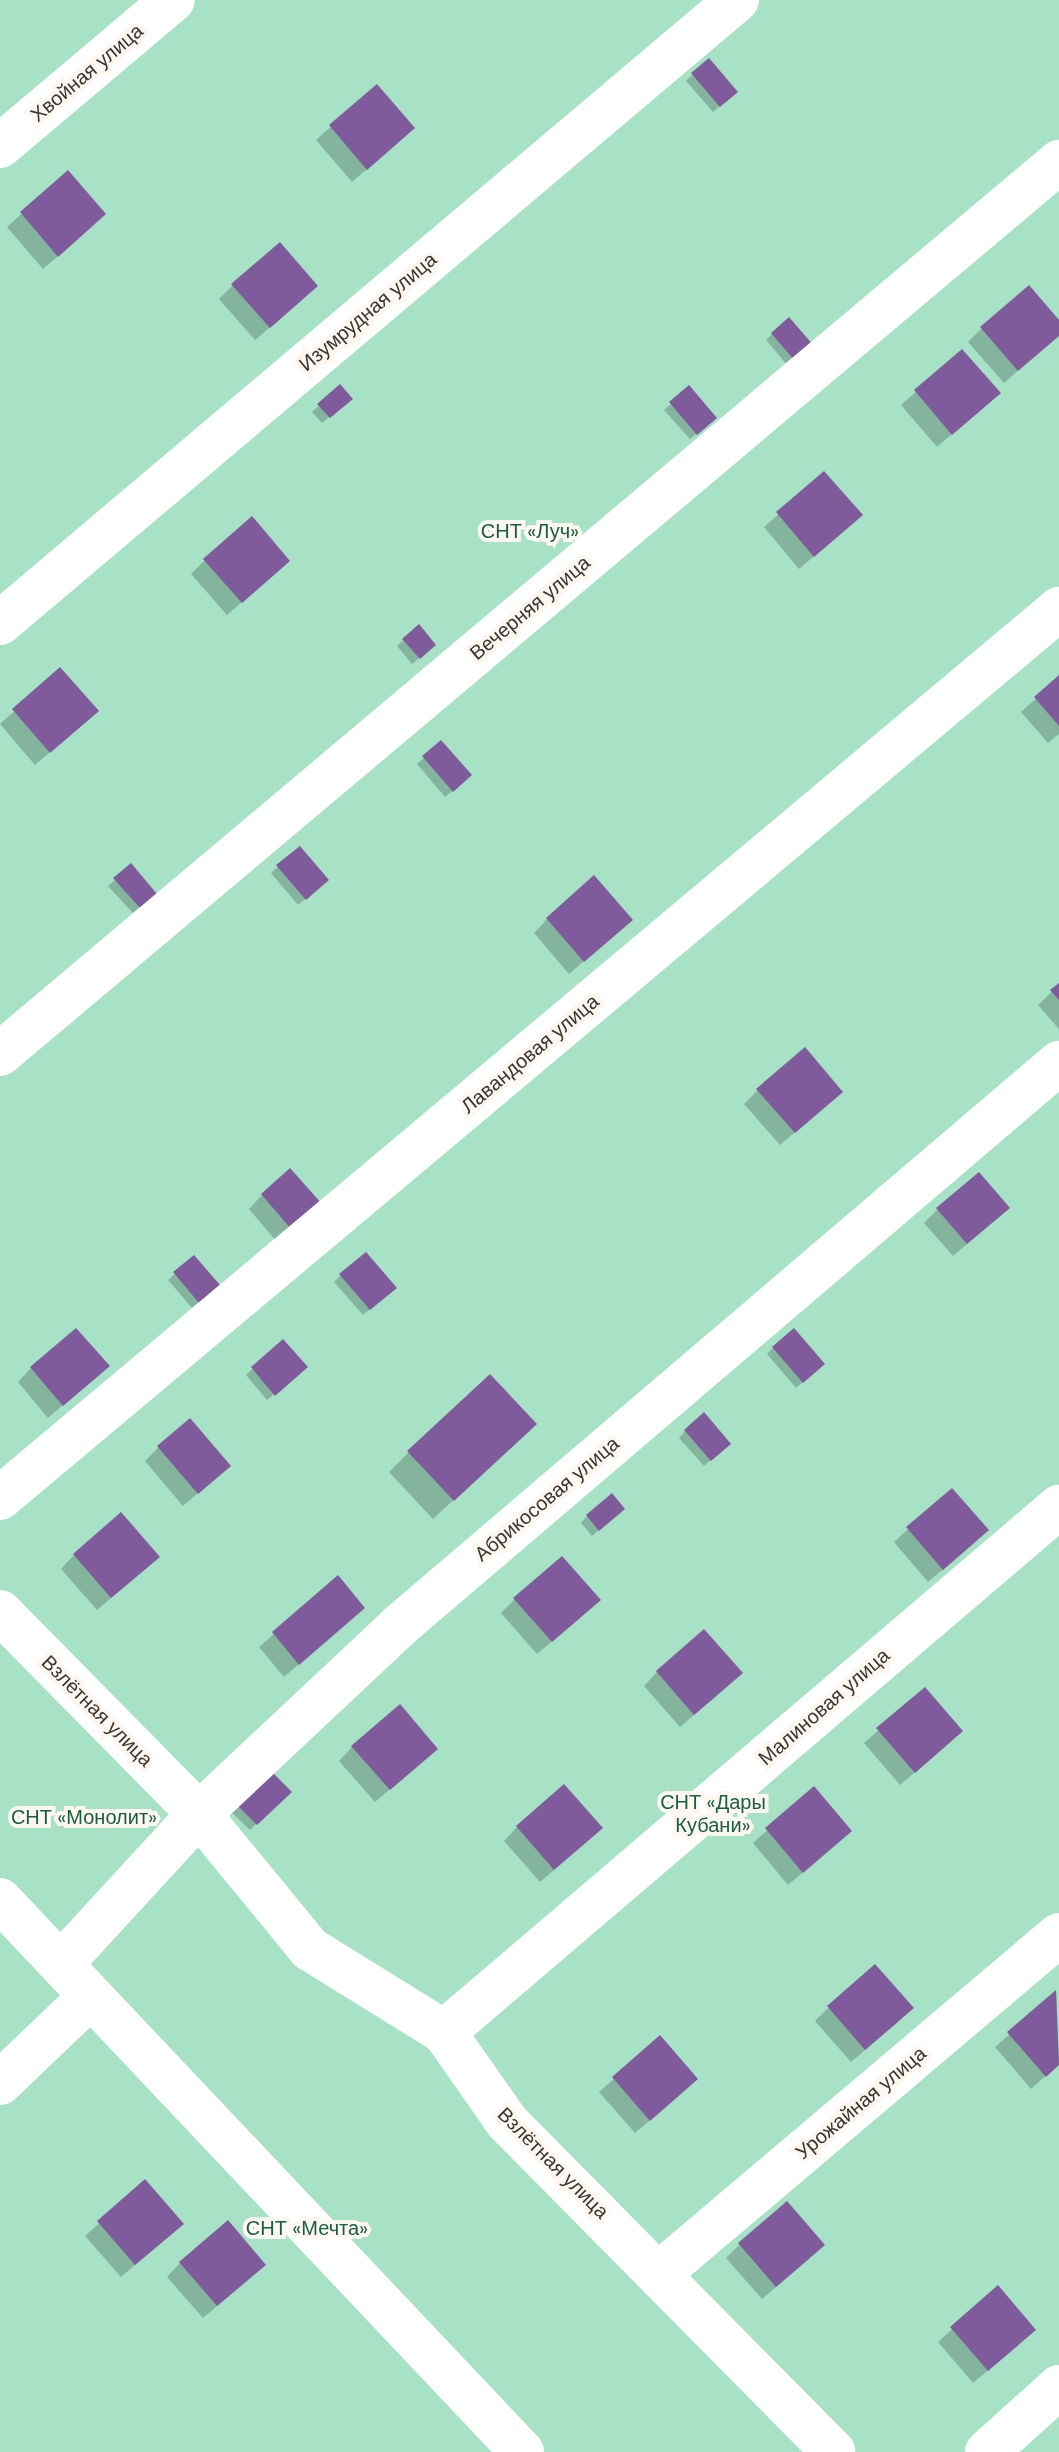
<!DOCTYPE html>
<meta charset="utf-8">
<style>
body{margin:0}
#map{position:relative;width:1059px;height:2452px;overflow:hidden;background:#f4e9dc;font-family:"DM Sans",sans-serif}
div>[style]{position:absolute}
.green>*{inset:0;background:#a7e1c6}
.shadow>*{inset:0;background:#0003}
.building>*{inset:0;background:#7f5b9c}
.minor>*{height:44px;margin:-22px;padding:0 22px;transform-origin:22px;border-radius:22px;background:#fff}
span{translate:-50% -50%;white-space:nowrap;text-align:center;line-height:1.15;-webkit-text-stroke:8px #fef7ef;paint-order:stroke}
.street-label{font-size:20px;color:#3a3631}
.park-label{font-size:20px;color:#175f44}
</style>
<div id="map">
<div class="green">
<div style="clip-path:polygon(0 0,1059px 0,1059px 2452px,0 2452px)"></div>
</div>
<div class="shadow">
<div style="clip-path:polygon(693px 74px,729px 98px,713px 112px,686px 81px)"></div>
<div style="clip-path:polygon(377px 86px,399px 141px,352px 182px,316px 140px)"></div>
<div style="clip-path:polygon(67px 173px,90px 228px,43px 269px,7px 227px)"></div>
<div style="clip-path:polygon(233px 285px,302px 300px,255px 340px,219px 299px)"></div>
<div style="clip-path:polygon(1059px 323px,1059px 334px,1004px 383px,968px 342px,982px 328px)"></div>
<div style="clip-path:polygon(772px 334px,811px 346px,788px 366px,766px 340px)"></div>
<div style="clip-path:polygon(962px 351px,984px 406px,937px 447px,901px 405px)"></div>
<div style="clip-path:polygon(340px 387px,344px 405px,322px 423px,312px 412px)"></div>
<div style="clip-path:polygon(671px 404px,708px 424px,690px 439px,664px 410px)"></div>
<div style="clip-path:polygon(824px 474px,846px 529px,799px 569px,764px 527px)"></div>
<div style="clip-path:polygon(205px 560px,274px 574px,227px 615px,191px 574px)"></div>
<div style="clip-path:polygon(418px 627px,427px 651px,412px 664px,397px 646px)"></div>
<div style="clip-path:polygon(60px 670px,82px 724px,35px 765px,0 724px)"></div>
<div style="clip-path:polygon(1059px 678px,1059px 734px,1048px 743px,1021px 712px)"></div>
<div style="clip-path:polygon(440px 743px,463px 782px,445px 797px,417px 764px)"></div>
<div style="clip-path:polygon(278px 867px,320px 886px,298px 905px,271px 873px)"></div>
<div style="clip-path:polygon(115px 880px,148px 900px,133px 913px,108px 886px)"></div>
<div style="clip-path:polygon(547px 919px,616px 933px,569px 974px,534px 933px)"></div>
<div style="clip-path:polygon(1059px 985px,1059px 1029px,1038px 1005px)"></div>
<div style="clip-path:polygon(758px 1090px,827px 1105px,780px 1145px,744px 1104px)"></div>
<div style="clip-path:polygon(262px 1195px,319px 1204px,277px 1242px,249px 1209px)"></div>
<div style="clip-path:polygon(938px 1209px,994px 1221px,953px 1256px,924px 1223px)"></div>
<div style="clip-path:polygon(194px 1257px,211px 1291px,192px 1308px,168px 1280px)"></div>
<div style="clip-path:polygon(340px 1276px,388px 1294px,363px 1315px,334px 1282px)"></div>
<div style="clip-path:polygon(283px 1341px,299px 1373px,267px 1400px,246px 1375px)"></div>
<div style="clip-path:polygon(773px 1348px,816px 1370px,796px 1388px,767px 1354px)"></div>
<div style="clip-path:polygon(31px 1368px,93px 1379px,48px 1418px,18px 1382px)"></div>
<div style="clip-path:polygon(685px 1431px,728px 1444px,704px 1466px,679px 1438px)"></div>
<div style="clip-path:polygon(514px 1444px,433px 1519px,389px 1472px,409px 1452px)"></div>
<div style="clip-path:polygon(159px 1447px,214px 1479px,183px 1506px,145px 1461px)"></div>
<div style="clip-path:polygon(616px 1515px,592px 1536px,581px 1523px,587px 1516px)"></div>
<div style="clip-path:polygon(908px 1529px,973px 1544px,928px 1582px,894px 1542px)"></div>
<div style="clip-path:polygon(74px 1555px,144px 1570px,97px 1610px,61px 1569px)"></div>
<div style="clip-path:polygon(338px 1578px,349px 1621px,284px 1677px,259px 1647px)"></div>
<div style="clip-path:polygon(515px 1599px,584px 1614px,537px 1654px,501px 1613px)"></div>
<div style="clip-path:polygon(657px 1672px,727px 1687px,680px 1727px,644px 1686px)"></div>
<div style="clip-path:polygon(924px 1690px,947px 1745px,900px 1785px,864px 1743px)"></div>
<div style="clip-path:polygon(352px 1747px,422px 1762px,375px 1802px,339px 1761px)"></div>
<div style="clip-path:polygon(813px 1789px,835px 1845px,788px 1885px,753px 1843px)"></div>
<div style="clip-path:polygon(289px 1791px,250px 1830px,228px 1809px)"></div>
<div style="clip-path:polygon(517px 1827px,586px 1842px,540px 1882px,504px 1841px)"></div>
<div style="clip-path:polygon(1056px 1993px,1059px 2064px,1031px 2089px,995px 2047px)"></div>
<div style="clip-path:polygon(829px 2007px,898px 2022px,851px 2062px,815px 2021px)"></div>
<div style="clip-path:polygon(660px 2038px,682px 2093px,635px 2133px,599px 2092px)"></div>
<div style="clip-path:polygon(145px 2182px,168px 2237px,121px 2277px,85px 2236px)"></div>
<div style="clip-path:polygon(740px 2244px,809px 2259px,762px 2299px,726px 2258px)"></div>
<div style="clip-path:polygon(180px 2263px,250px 2278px,203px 2318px,167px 2277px)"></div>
<div style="clip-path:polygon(998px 2288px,1020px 2343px,973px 2383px,938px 2342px)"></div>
</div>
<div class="building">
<div style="clip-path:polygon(709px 58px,738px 92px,720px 107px,691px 73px)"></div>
<div style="clip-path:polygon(377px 84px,415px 128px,367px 170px,329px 125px)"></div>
<div style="clip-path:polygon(68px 170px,106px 214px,58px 257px,20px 212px)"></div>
<div style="clip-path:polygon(280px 242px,318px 286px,270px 328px,231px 284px)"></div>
<div style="clip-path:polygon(1029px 285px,1059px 320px,1059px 336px,1018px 371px,980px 327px)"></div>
<div style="clip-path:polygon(789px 317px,814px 346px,795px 361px,771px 333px)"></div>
<div style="clip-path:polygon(962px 349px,1001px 393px,952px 435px,914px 390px)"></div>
<div style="clip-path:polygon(340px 384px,353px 399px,330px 418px,317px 404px)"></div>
<div style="clip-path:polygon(689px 385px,717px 418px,697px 435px,669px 402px)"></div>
<div style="clip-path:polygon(824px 471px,863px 515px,814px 557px,776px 512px)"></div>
<div style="clip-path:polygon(252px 516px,290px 561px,242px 603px,203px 559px)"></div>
<div style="clip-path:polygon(419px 624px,436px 645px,420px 659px,402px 639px)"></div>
<div style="clip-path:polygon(60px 667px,99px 711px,50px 753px,12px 709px)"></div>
<div style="clip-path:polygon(1059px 675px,1059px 726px,1034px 697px)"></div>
<div style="clip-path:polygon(441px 740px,472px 775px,453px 792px,422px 756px)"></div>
<div style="clip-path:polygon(300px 846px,329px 880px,306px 900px,276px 865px)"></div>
<div style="clip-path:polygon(131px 863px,157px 894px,140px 908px,113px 878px)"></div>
<div style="clip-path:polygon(594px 875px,633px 920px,584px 962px,546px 918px)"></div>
<div style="clip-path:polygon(1059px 983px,1059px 1000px,1050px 990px)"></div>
<div style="clip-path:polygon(805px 1047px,843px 1092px,795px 1133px,756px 1089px)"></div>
<div style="clip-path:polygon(290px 1168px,322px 1204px,292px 1230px,261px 1194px)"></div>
<div style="clip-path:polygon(979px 1172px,1010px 1208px,967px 1244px,936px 1208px)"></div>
<div style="clip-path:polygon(366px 1252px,397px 1288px,370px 1310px,339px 1274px)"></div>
<div style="clip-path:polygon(194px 1255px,220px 1285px,199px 1303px,173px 1272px)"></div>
<div style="clip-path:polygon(76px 1328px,110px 1366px,63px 1406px,30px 1367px)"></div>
<div style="clip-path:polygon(794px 1328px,825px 1364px,803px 1383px,772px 1347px)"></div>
<div style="clip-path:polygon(283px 1339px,308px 1367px,275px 1396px,251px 1367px)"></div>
<div style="clip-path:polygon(490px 1374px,537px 1424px,454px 1501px,407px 1451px)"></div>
<div style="clip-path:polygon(704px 1412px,731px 1444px,711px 1461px,684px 1430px)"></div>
<div style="clip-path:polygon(190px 1418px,231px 1466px,198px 1494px,157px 1446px)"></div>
<div style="clip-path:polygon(952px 1488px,989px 1530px,943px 1570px,906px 1527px)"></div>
<div style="clip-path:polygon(612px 1493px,625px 1509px,599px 1531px,586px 1515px)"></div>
<div style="clip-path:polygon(121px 1512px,160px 1557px,111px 1598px,73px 1554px)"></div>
<div style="clip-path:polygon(562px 1556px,601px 1600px,552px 1642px,513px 1598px)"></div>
<div style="clip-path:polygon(338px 1575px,365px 1608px,299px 1665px,272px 1632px)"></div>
<div style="clip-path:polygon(704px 1629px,743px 1673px,694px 1715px,656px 1671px)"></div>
<div style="clip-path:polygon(925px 1687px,963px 1731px,915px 1773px,876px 1728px)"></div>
<div style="clip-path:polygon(400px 1704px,438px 1749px,390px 1790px,351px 1746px)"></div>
<div style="clip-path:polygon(267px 1767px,292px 1792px,257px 1825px,233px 1801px)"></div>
<div style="clip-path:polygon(564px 1784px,603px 1828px,554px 1870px,516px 1826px)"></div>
<div style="clip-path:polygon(814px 1786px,852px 1831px,803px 1873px,765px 1828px)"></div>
<div style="clip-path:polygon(875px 1964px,914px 2008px,865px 2050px,827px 2006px)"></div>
<div style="clip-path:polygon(1056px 1990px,1059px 2065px,1046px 2077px,1007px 2032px)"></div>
<div style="clip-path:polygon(660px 2035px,698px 2079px,650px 2121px,612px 2077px)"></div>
<div style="clip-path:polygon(145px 2179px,184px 2224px,135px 2265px,97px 2221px)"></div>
<div style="clip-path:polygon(787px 2201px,825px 2245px,776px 2287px,738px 2243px)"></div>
<div style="clip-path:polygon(228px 2220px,266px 2265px,217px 2306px,179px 2262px)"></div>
<div style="clip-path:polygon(998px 2285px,1036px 2330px,988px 2371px,950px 2327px)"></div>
</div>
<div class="minor">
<div style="left:0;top:146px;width:226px;rotate:-40.2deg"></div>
<div style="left:0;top:623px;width:965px;rotate:-40.21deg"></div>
<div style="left:0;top:1054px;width:1385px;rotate:-40.11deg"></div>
<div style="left:0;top:1498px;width:1383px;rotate:-40.01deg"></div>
<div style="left:0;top:1612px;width:284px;rotate:45.4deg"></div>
<div style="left:199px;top:1814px;width:175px;rotate:50.6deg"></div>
<div style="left:310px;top:1949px;width:158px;rotate:31.8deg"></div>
<div style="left:444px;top:2032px;width:110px;rotate:55deg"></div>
<div style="left:507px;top:2122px;width:464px;rotate:45.3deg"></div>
<div style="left:0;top:1900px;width:760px;rotate:46.6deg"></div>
<div style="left:61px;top:1964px;width:204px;rotate:-47.4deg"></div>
<div style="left:199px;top:1814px;width:274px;rotate:-43.2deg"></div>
<div style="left:399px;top:1626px;width:868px;rotate:-40.47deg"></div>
<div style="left:444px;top:2032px;width:809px;rotate:-40.49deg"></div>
<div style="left:0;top:2083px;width:123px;rotate:-43.7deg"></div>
<div style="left:662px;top:2271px;width:520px;rotate:-40.24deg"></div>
<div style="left:987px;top:2452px;width:97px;rotate:-42.1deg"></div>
</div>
<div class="street-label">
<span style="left:87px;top:73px;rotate:-40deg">Хвойная улица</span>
<span style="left:368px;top:312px;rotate:-40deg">Изумрудная улица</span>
<span style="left:530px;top:608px;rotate:-40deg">Вечерняя улица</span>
<span style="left:530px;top:1054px;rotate:-40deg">Лавандовая улица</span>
<span style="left:547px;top:1499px;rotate:-40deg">Абрикосовая улица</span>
<span style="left:824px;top:1707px;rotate:-41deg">Малиновая улица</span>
<span style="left:97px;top:1711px;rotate:45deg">Взлётная улица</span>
<span style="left:861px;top:2103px;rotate:-40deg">Урожайная улица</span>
<span style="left:553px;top:2163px;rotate:45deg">Взлётная улица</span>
</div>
<div class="park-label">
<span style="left:530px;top:531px">СНТ «Луч»</span>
<span style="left:713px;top:1814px">СНТ «Дары<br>Кубани»</span>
<span style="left:84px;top:1817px">СНТ «Монолит»</span>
<span style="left:307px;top:2228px">СНТ «Мечта»</span>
</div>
</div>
